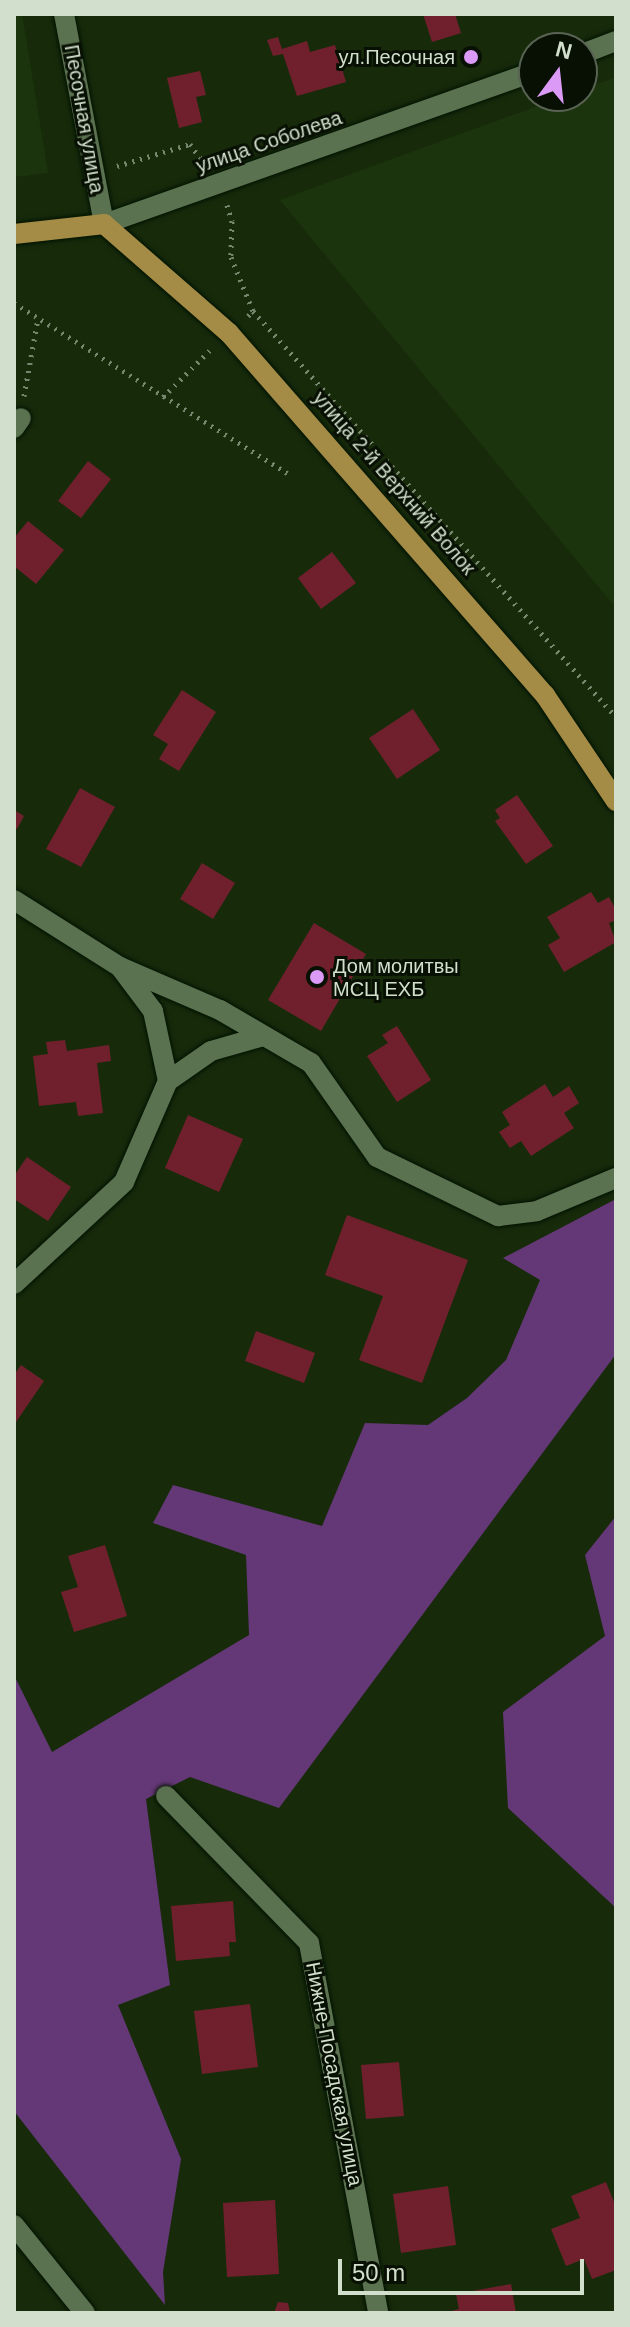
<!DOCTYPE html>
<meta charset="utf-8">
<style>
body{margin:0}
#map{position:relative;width:630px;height:2327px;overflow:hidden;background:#172b0b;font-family:Arial,sans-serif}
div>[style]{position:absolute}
.built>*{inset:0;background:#1c340d}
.forest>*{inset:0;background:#643776}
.building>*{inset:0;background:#70202c}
.path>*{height:5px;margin-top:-2.5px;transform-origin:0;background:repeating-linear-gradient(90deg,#78886f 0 2px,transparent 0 8px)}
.roads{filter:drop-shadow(0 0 2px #021300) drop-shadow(0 0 2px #021300)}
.street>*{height:20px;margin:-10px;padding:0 10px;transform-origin:10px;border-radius:10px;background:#5b7250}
.secondary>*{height:20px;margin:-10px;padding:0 10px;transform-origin:10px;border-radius:10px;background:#5b7250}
.primary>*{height:20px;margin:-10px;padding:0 10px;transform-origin:10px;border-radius:10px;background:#a48b46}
.dots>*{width:22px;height:22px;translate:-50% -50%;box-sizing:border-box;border:4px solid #081004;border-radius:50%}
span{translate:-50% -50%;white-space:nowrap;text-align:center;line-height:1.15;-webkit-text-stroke:6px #081004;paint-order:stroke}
.poi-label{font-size:20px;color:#d2dfcc}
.right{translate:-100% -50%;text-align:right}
.left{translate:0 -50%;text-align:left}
.street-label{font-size:20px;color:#d2dfcc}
.frame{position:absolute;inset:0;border:16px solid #d2dfcc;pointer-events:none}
.north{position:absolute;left:518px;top:32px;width:80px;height:80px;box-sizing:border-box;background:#081004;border:2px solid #596354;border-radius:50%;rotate:15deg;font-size:22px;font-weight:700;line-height:32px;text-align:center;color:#d2dfcc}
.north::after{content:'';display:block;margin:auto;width:28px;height:36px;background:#db9af6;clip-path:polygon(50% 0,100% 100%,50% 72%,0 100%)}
.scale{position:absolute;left:338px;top:2259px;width:246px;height:36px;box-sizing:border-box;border:4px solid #d2dfcc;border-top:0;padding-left:10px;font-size:24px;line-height:28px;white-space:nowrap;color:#d2dfcc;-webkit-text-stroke:6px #081004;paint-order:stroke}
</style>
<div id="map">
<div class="built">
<div style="clip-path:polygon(14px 14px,22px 14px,48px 173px,14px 177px)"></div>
<div style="clip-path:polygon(616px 77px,616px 608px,280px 200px,565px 96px,582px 96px,582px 90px)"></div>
</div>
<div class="forest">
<div style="clip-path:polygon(616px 1199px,616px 1354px,279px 1808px,190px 1777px,146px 1799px,170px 1985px,118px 2005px,181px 2159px,163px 2272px,165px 2305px,14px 2111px,14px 1675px,52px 1752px,249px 1635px,246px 1555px,153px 1523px,173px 1485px,322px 1526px,365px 1423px,428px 1425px,467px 1398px,506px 1360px,540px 1280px,503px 1258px)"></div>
<div style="clip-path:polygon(616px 1516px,616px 1908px,508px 1808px,503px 1712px,605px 1636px,585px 1555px)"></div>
</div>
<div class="building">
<div style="clip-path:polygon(423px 14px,455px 14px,461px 33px,432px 42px)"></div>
<div style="clip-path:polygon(278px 37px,282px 49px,307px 41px,310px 52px,335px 45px,346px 82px,297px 96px,283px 54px,273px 56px,267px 40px)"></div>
<div style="clip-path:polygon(200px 71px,206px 95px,196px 97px,202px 122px,179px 128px,167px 78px)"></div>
<div style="clip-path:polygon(88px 461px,111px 479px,81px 518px,58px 501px)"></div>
<div style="clip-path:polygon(28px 521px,64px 550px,36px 584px,14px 566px,14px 538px)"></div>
<div style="clip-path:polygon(332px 552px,356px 583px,321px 609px,298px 578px)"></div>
<div style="clip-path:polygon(182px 690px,216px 712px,179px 771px,159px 759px,168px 744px,153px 735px)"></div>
<div style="clip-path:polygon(413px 709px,440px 750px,397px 779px,369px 738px)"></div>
<div style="clip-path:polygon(80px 788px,115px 807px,81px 867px,46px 849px)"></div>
<div style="clip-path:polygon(517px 795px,553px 846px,526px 864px,495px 821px,500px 818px,495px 810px)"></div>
<div style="clip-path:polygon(14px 810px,24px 816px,17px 829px,14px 828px)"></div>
<div style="clip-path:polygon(202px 863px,235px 883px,213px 919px,180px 899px)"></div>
<div style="clip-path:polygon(591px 892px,598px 903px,609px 897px,616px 910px,616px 920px,609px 923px,616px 942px,564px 972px,548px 945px,560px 938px,547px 917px)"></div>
<div style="clip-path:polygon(314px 923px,366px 954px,321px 1031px,268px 1000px)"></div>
<div style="clip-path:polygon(397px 1026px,431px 1080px,397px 1102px,367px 1056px,388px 1043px,382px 1035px)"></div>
<div style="clip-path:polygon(65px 1040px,67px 1051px,109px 1045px,111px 1061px,97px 1063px,103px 1113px,78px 1116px,76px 1102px,39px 1106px,33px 1056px,48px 1054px,46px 1042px)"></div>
<div style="clip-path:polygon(545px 1084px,553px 1097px,569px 1086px,579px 1103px,564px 1113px,574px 1128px,531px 1156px,521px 1141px,510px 1148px,499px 1132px,510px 1125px,502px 1112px)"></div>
<div style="clip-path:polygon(188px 1115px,243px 1139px,219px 1192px,165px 1168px)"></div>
<div style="clip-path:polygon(27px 1157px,71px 1187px,48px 1221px,14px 1199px,14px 1176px)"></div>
<div style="clip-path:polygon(347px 1215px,468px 1260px,422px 1383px,359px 1360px,383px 1296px,325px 1275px)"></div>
<div style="clip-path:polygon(256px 1331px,315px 1353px,304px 1383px,245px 1361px)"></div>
<div style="clip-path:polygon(21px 1365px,44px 1381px,14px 1425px,14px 1375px)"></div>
<div style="clip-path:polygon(105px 1545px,127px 1616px,74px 1632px,61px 1592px,78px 1587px,68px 1556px)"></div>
<div style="clip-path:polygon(233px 1901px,236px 1942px,229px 1942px,230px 1956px,176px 1961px,171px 1906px)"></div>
<div style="clip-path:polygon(250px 2004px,258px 2067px,202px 2074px,194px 2011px)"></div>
<div style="clip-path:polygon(399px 2062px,404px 2116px,366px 2119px,361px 2065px)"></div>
<div style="clip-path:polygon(606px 2182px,616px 2207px,616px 2270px,592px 2279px,584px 2259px,566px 2266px,551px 2229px,580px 2218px,571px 2196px)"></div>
<div style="clip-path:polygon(448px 2186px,456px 2245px,401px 2253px,393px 2194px)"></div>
<div style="clip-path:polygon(275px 2200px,279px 2274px,227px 2277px,223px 2203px)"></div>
<div style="clip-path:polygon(511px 2284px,516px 2313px,444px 2313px,459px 2309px,456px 2294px)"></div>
<div style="clip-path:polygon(278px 2302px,288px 2303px,290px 2313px,274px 2313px)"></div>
</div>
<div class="path">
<div style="left:117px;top:166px;width:76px;rotate:-16.8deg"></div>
<div style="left:190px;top:144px;width:22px;rotate:54deg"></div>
<div style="left:227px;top:205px;width:17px;rotate:73deg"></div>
<div style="left:232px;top:221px;width:36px;rotate:92deg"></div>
<div style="left:231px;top:257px;width:58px;rotate:67.8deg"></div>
<div style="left:14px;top:303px;width:322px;rotate:31.9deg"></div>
<div style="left:248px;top:316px;width:7px;rotate:-45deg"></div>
<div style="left:253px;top:311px;width:545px;rotate:48.2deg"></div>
<div style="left:24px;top:396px;width:79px;rotate:-79.8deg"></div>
<div style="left:163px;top:397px;width:68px;rotate:-45deg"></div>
</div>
<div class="roads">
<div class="street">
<div style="left:64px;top:14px;width:214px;rotate:79.2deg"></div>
<div style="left:14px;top:428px;width:12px;rotate:-55deg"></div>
<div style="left:14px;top:900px;width:125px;rotate:32.3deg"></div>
<div style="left:120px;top:967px;width:109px;rotate:23.3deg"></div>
<div style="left:220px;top:1010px;width:105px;rotate:30.2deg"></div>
<div style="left:311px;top:1063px;width:115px;rotate:54.9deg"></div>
<div style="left:377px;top:1157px;width:135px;rotate:26deg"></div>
<div style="left:498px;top:1216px;width:39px;rotate:-7deg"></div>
<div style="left:537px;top:1211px;width:86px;rotate:-22.7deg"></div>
<div style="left:120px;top:967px;width:55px;rotate:53.1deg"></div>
<div style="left:153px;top:1011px;width:72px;rotate:77.9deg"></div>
<div style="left:14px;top:1284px;width:150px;rotate:-42.8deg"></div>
<div style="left:124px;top:1182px;width:110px;rotate:-66.5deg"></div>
<div style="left:168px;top:1081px;width:52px;rotate:-34.9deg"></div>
<div style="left:211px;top:1051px;width:54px;rotate:-16.1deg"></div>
<div style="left:166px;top:1796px;width:205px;rotate:45.8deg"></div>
<div style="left:309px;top:1943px;width:376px;rotate:79.4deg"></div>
<div style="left:14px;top:2225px;width:113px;rotate:51.1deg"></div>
</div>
<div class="secondary">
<div style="left:582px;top:54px;width:36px;rotate:-21deg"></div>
<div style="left:104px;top:224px;width:456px;rotate:-19.5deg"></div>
</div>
<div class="primary">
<div style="left:14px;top:234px;width:91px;rotate:-6.3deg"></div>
<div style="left:104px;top:224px;width:166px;rotate:41.1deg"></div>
<div style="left:229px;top:333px;width:481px;rotate:48.9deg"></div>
<div style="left:545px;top:695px;width:128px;rotate:56.2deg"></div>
</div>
</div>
<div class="dots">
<div style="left:471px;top:57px;background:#db9af6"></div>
<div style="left:317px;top:977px;background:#db9af6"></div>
</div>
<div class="poi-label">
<span class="right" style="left:455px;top:57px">ул.Песочная</span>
<span class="left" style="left:333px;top:978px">Дом молитвы<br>МСЦ ЕХБ</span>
</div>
<div class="street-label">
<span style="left:84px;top:119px;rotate:80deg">Песочная улица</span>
<span style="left:269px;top:142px;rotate:-19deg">улица Соболева</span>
<span style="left:394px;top:483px;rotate:49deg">улица 2-й Верхний Волок</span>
<span style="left:334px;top:2074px;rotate:79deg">Нижне-Посадская улица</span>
</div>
<div class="frame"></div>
<div class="north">N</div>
<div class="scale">50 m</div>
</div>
